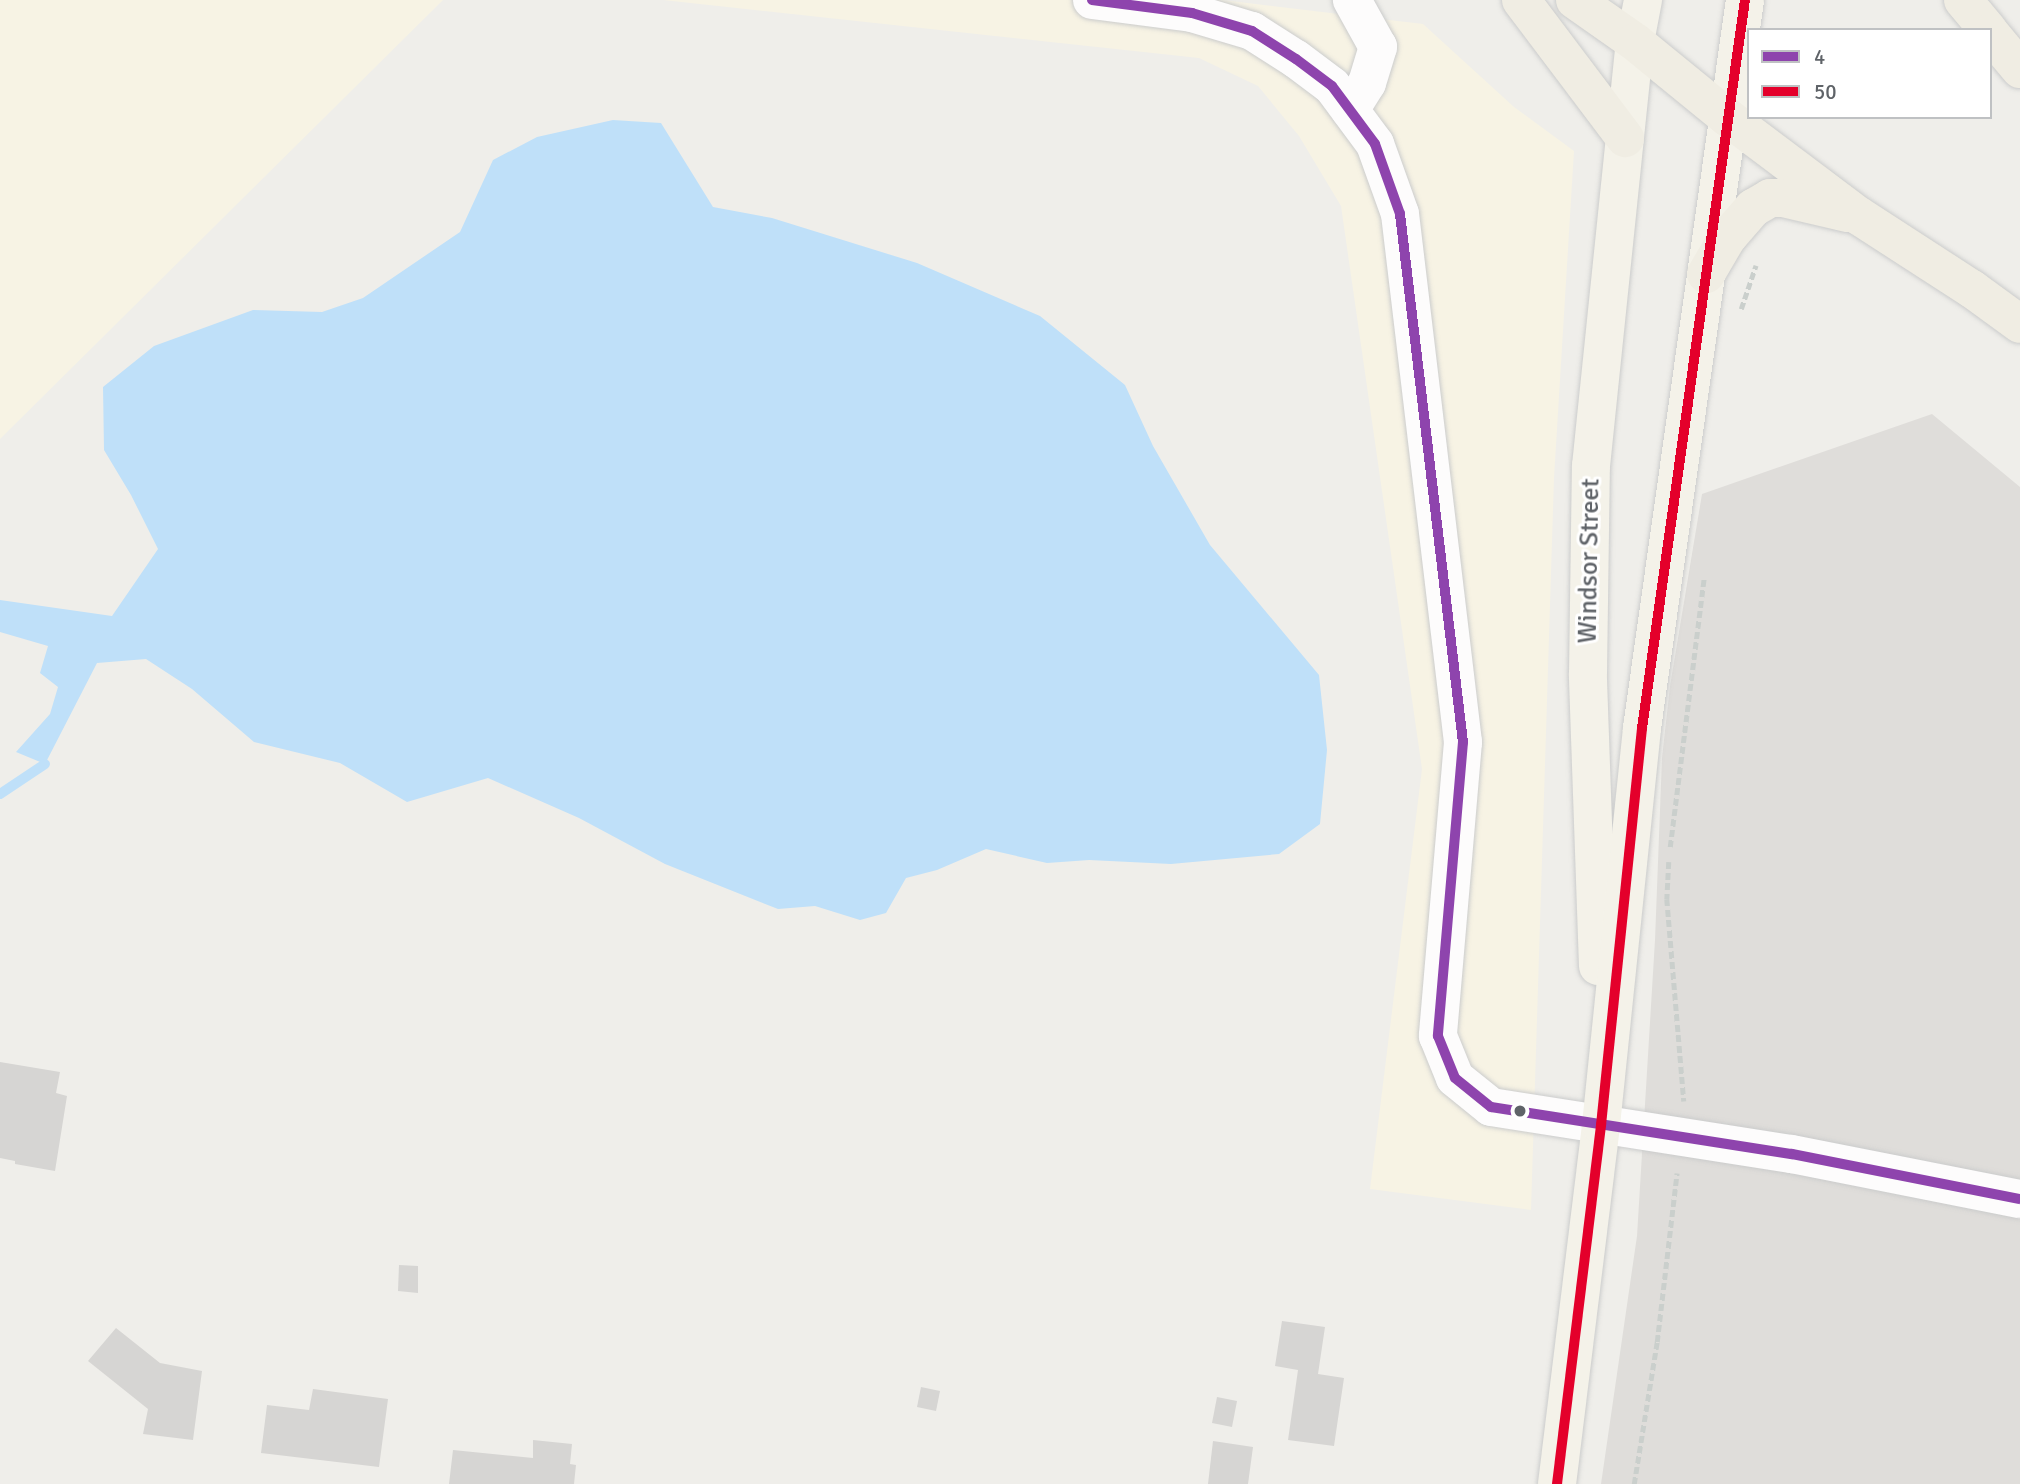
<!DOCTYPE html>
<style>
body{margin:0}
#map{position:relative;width:2020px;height:1484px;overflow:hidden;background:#efeeea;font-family:Signika,sans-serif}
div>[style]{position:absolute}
.commercial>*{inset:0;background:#f7f3e4}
.industrial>*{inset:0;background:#dfddda}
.water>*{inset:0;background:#bfe0f9}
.stream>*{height:10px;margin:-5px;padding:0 5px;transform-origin:5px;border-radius:5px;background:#bfe0f9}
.building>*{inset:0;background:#d6d5d3}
.path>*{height:4.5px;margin-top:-2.25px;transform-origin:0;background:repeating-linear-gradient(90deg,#cacfcc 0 7px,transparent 0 10.5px)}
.roads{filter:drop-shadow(0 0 2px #cbcccc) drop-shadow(0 0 2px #cbcccc)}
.minor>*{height:38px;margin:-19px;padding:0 19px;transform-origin:19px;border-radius:19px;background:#fdfcfc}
.major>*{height:38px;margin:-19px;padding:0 19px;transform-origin:19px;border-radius:19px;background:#f4f2e9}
.highway>*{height:38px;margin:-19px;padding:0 19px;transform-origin:19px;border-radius:19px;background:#f0ede3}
.bus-1>*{height:10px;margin:-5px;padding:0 5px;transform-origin:5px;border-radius:5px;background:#8e44ad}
.bus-2>*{height:10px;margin:-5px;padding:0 5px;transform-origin:5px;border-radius:5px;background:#e4002b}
.dots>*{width:19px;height:19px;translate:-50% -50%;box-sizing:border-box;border:4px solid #fff;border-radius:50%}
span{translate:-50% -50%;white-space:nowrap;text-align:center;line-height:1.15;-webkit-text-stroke:6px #fff;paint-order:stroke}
.street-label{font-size:26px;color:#5f6368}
.legend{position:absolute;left:1747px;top:28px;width:245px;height:91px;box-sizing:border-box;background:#fff;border:2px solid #bfc1c3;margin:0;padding:9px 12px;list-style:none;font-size:21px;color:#5f6368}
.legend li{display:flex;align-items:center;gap:14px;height:35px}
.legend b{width:35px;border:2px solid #bfc1c3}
</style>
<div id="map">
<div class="commercial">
<div style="clip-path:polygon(0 0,443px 0,0 439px)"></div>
<div style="clip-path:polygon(663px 0,1223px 0,1423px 24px,1514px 107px,1574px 151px,1554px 478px,1531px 1210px,1370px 1189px,1422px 769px,1341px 206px,1299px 136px,1258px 86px,1199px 58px)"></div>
</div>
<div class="industrial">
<div style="clip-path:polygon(1932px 414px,2020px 487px,2020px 1484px,1601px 1484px,1637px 1236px,1655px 940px,1662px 758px,1670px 686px,1702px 494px)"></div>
</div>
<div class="water">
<div style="clip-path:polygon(613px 120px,661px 123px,713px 207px,772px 218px,917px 263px,1040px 316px,1125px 385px,1153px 446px,1210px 545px,1319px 675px,1327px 750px,1320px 824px,1279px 854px,1171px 864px,1089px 860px,1047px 863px,986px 849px,937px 870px,906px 878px,886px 913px,860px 920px,815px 906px,778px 909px,665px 864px,579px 818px,488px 778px,407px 802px,340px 763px,254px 742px,192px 689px,146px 659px,97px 663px,45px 764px,16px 752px,50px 714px,58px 687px,40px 673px,48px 646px,0 632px,0 600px,112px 616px,158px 549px,131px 495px,104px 450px,103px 387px,154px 346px,253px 310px,322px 312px,363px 298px,460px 232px,493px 160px,537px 137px)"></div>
</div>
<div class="stream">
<div style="left:0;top:794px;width:54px;rotate:-33.7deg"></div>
</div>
<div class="building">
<div style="clip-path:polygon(0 1062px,60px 1072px,56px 1093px,67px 1096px,55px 1171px,15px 1164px,15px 1161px,0 1158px)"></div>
<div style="clip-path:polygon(399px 1265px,418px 1266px,418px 1293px,398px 1291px)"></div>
<div style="clip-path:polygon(1282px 1321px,1325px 1327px,1318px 1374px,1344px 1378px,1334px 1446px,1288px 1440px,1298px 1370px,1275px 1366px)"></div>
<div style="clip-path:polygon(116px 1328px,160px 1363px,202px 1371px,193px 1440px,143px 1434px,148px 1409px,88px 1361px)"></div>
<div style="clip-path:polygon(921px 1387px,940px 1391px,936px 1411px,917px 1407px)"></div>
<div style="clip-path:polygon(313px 1389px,388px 1399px,379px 1467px,261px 1453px,267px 1405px,309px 1410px)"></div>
<div style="clip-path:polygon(1217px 1397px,1237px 1401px,1232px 1427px,1212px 1423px)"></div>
<div style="clip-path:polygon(533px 1440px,572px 1444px,570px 1464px,576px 1465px,574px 1484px,449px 1484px,453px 1450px,533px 1458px)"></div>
<div style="clip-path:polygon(1213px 1441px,1253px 1447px,1248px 1484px,1208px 1484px)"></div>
</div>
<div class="path">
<div style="left:1741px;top:309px;width:46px;rotate:-71.2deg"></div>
<div style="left:1670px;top:847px;width:272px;rotate:-82.8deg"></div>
<div style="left:1669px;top:862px;width:37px;rotate:93deg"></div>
<div style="left:1667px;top:899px;width:203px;rotate:85.2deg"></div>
<div style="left:1634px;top:1484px;width:144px;rotate:-80.8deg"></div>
<div style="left:1657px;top:1342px;width:170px;rotate:-83.3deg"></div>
</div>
<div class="roads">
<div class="minor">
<div style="left:1092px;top:0;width:101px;rotate:7.4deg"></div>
<div style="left:1192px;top:13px;width:63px;rotate:16.7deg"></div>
<div style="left:1252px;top:31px;width:52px;rotate:32.5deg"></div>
<div style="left:1296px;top:59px;width:45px;rotate:36.9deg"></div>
<div style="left:1332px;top:86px;width:72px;rotate:53.4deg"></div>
<div style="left:1375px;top:144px;width:74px;rotate:70.3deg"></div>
<div style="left:1400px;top:214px;width:532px;rotate:83.2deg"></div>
<div style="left:1463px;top:742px;width:295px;rotate:94.9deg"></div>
<div style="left:1438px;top:1036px;width:45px;rotate:68deg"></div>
<div style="left:1455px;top:1078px;width:46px;rotate:38.9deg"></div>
<div style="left:1491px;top:1107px;width:305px;rotate:8.9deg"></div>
<div style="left:1792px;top:1154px;width:232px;rotate:11.2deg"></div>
<div style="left:1350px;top:110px;width:32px;rotate:-58deg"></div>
<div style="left:1367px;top:83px;width:38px;rotate:-73deg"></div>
<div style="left:1378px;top:47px;width:54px;rotate:-119deg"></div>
</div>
<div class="major">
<div style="left:1598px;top:966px;width:292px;rotate:-92deg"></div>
<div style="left:1588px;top:674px;width:208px;rotate:-89.2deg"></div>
<div style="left:1591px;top:466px;width:426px;rotate:-84.1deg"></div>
<div style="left:1635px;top:42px;width:43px;rotate:-79.2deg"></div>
<div style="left:1557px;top:1484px;width:362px;rotate:-83deg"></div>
<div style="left:1601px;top:1125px;width:399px;rotate:-84.1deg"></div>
<div style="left:1642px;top:728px;width:735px;rotate:-81.95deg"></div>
</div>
<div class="highway">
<div style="left:1521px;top:0;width:173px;rotate:53deg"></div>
<div style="left:1575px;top:0;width:73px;rotate:35deg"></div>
<div style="left:1635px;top:42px;width:119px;rotate:39.2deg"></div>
<div style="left:1727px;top:117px;width:165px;rotate:36.9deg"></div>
<div style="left:1859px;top:216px;width:135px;rotate:32.9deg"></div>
<div style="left:1972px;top:289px;width:59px;rotate:36.1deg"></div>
<div style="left:1963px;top:0;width:39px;rotate:50deg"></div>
<div style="left:1990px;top:33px;width:47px;rotate:50.2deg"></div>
<div style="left:1706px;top:274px;width:42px;rotate:-59.7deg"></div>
<div style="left:1727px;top:238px;width:40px;rotate:-49deg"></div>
<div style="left:1753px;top:208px;width:20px;rotate:-30deg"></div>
<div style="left:1770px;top:198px;width:13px"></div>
<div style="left:1783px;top:198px;width:66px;rotate:13.2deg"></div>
</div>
</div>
<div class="bus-1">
<div style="left:1092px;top:0;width:101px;rotate:7.4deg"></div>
<div style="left:1192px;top:13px;width:63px;rotate:16.7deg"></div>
<div style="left:1252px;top:31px;width:52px;rotate:32.5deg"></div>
<div style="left:1296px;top:59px;width:45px;rotate:36.9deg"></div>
<div style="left:1332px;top:86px;width:72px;rotate:53.4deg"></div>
<div style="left:1375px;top:144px;width:74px;rotate:70.3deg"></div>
<div style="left:1400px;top:214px;width:532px;rotate:83.2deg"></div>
<div style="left:1463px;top:742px;width:295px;rotate:94.9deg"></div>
<div style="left:1438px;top:1036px;width:45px;rotate:68deg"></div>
<div style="left:1455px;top:1078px;width:46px;rotate:38.9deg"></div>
<div style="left:1491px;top:1107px;width:305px;rotate:8.9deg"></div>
<div style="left:1792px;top:1154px;width:232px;rotate:11.2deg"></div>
</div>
<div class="bus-2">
<div style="left:1557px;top:1484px;width:362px;rotate:-83deg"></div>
<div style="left:1601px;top:1125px;width:399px;rotate:-84.1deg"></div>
<div style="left:1642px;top:728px;width:735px;rotate:-81.95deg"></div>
</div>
<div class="dots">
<div style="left:1520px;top:1111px;background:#5f6368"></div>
</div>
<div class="street-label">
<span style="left:1590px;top:561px;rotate:-89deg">Windsor Street</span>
</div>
<ul class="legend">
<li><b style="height:9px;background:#8e44ad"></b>4</li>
<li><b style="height:9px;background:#e4002b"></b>50</li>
</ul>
</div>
